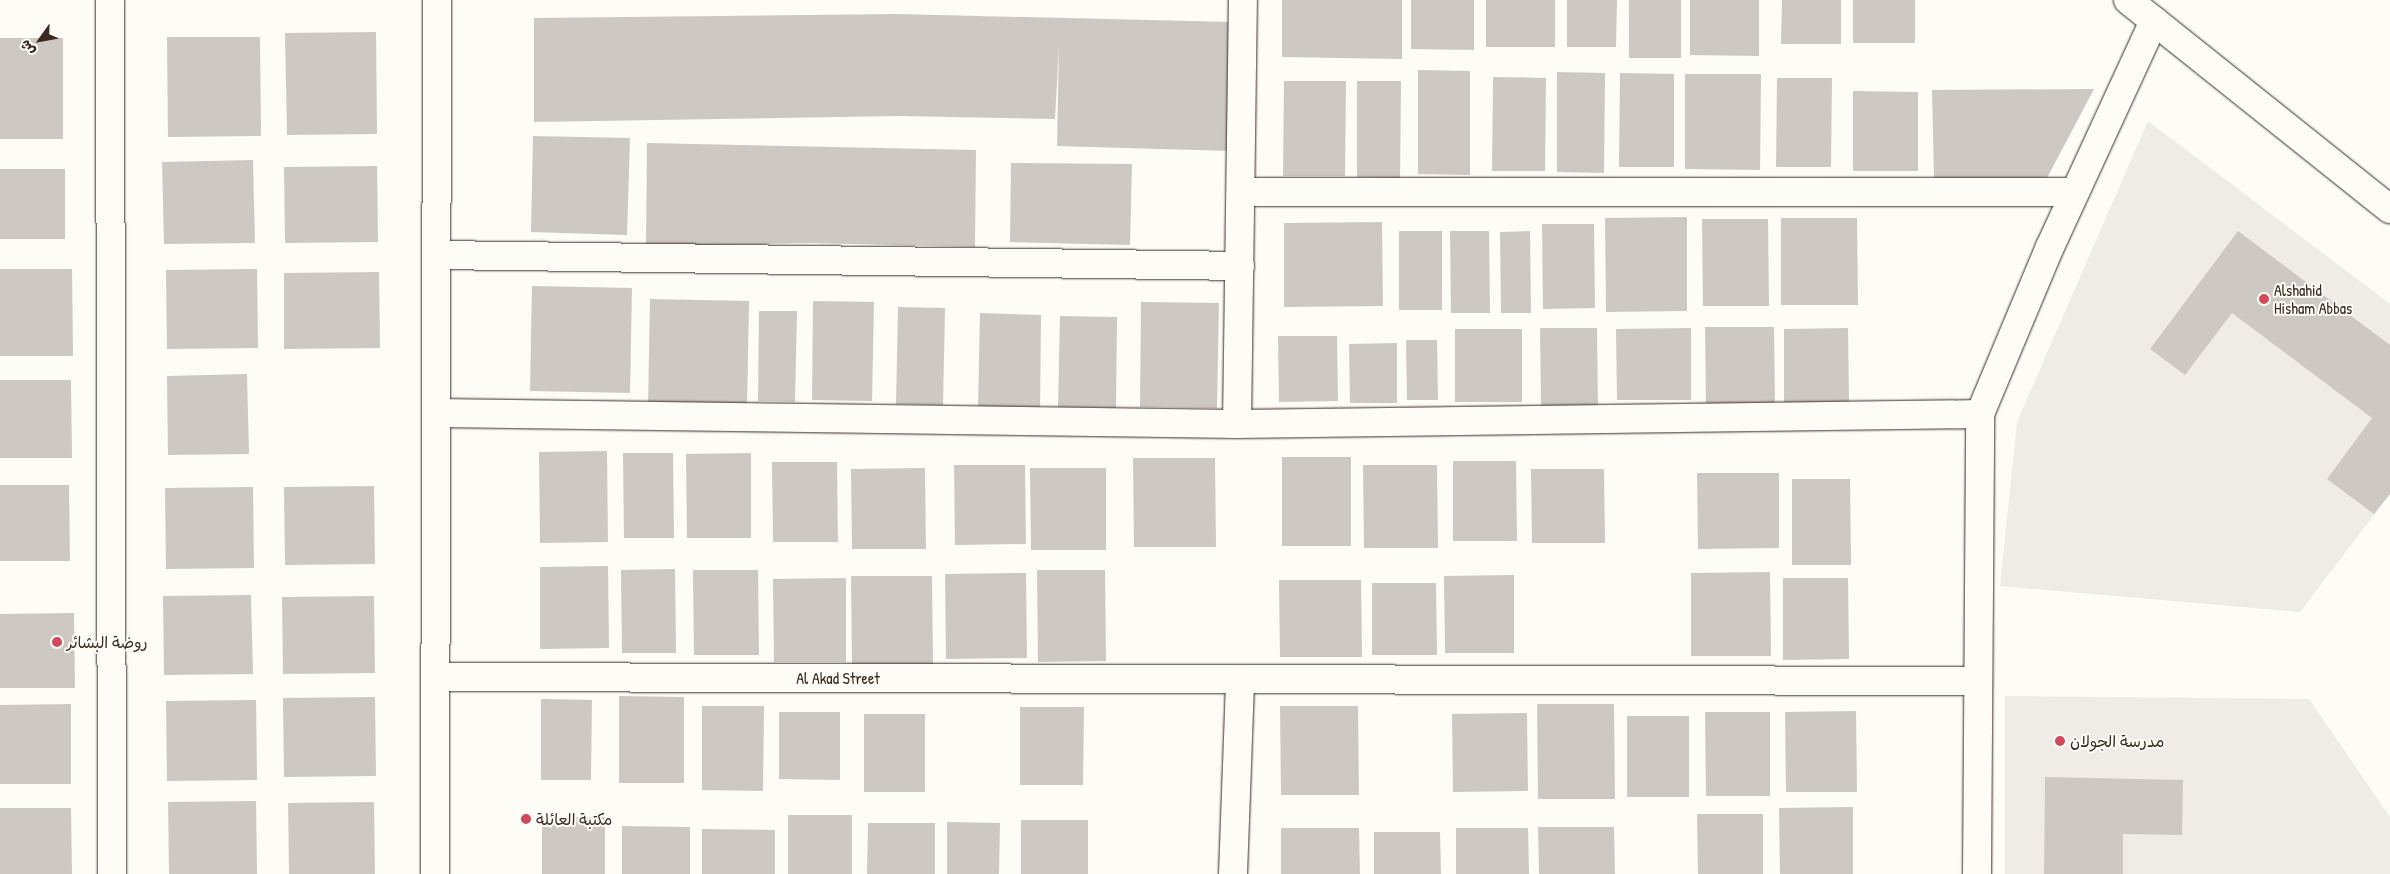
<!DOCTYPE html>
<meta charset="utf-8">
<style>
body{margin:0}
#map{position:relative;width:2390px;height:874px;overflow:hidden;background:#fdfcf7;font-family:"Patrick Hand","Playpen Sans Arabic",sans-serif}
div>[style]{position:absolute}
.built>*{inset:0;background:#efece7}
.building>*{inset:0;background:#cdc8c2}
.roads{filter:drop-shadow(0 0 1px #3b2a1e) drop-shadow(0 0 1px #3b2a1e)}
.street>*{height:28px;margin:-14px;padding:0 14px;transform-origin:14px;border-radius:14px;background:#fdfcf7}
.dots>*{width:14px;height:14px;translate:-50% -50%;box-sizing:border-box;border:2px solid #fdfcf7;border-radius:50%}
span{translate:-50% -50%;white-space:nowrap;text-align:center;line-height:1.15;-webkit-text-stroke:4px #fdfcf7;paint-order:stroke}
.poi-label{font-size:16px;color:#3b2a1e}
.left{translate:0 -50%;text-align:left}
.street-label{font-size:16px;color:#3b2a1e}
.north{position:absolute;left:15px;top:15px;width:50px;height:50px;-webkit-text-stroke:4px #fdfcf7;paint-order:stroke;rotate:238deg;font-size:14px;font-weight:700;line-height:20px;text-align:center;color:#3b2a1e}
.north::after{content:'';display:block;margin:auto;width:18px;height:22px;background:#3b2a1e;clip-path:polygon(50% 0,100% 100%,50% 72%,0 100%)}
</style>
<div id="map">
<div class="built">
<div style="clip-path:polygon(2148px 121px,2390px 304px,2390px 494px,2300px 612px,2000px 586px,2017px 422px)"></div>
<div style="clip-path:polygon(2005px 696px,2309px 699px,2390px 817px,2390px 874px,2005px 874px)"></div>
</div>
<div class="building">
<div style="clip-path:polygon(1282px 0,1402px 0,1402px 59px,1282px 57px)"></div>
<div style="clip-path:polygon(1411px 0,1474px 0,1474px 50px,1411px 49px)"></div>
<div style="clip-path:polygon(1486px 0,1555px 0,1555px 47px,1486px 47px)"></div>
<div style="clip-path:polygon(1567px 0,1617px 0,1616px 47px,1567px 47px)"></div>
<div style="clip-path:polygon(1629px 0,1681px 0,1681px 58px,1629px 58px)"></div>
<div style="clip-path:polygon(1690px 0,1759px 0,1759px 56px,1690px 55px)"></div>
<div style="clip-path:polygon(1782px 0,1841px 0,1841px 44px,1781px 44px)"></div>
<div style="clip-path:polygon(1853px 0,1915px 0,1915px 43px,1853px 43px)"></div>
<div style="clip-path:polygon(897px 14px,1232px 22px,1230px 151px,1057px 146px,1059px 46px,1055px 119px,900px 116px,534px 122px,534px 18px)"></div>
<div style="clip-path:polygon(376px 32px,377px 134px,287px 135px,285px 33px)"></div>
<div style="clip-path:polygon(167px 37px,260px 37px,261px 136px,168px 137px)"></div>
<div style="clip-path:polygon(0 38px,63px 38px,63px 139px,0 139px)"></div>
<div style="clip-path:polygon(1418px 70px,1470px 71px,1470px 175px,1418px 174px)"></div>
<div style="clip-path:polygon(1557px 72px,1605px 73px,1604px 173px,1557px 172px)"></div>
<div style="clip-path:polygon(1620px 73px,1674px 74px,1674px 167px,1619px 167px)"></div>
<div style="clip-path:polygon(1685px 74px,1761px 74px,1760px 170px,1685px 169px)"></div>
<div style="clip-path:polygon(1493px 77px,1546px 78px,1545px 171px,1492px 171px)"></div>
<div style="clip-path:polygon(1777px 78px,1832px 78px,1831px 167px,1776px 167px)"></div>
<div style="clip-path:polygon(1284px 81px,1346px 81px,1345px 176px,1283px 176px)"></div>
<div style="clip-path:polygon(1357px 81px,1401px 81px,1400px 178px,1357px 177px)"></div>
<div style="clip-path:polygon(2094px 89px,2047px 178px,1934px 179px,1932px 90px)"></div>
<div style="clip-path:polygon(1853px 91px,1918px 92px,1918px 171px,1853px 171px)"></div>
<div style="clip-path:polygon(533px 136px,630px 138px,627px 235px,531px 232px)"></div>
<div style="clip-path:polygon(647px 143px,976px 150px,975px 247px,813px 243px,646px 246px)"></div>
<div style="clip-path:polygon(253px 160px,255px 243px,164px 244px,162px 162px)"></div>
<div style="clip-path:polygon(1011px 163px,1132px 164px,1130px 245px,1010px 242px)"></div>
<div style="clip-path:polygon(377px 166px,378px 242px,285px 243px,284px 167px)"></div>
<div style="clip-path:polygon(0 169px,65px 169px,65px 239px,0 239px)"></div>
<div style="clip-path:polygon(1687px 217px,1687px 311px,1606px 312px,1605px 218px)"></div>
<div style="clip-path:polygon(1781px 218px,1857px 218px,1858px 305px,1781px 305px)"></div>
<div style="clip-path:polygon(1702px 219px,1768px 219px,1769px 306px,1703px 306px)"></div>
<div style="clip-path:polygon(1382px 222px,1383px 306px,1284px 307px,1284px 223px)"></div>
<div style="clip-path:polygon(1542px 224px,1594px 224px,1595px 308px,1543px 309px)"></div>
<div style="clip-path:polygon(1399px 231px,1442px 231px,1442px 310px,1399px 310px)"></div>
<div style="clip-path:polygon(1450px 231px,1489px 231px,1490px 313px,1451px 313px)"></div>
<div style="clip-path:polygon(1530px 231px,1531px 313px,1501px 313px,1500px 232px)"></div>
<div style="clip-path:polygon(2238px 231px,2390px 345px,2390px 494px,2374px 514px,2327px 479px,2372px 418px,2232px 313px,2185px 375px,2150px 349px)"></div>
<div style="clip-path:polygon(0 269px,72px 269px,73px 356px,0 356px)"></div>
<div style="clip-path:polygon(257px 269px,258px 348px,167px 349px,166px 270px)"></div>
<div style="clip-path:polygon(379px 272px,380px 348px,284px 349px,284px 273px)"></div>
<div style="clip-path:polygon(532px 286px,632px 288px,630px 393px,530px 391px)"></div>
<div style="clip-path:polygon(650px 299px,749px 301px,747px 409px,648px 406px)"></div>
<div style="clip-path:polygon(813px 301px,874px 302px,872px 401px,812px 400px)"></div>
<div style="clip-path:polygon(1141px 302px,1219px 303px,1217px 408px,1140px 407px)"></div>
<div style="clip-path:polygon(898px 307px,945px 308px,943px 405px,896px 404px)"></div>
<div style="clip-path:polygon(759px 311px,797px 311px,795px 402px,758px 401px)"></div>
<div style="clip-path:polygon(980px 313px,1041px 315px,1040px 408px,978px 407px)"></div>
<div style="clip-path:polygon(1060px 316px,1117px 317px,1116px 408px,1058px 407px)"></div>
<div style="clip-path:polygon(1705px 327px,1774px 327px,1775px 405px,1706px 405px)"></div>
<div style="clip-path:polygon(1540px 328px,1597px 328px,1598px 406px,1541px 406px)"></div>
<div style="clip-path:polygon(1691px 328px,1691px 400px,1617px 400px,1616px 329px)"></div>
<div style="clip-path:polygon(1848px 328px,1849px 404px,1784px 405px,1784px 329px)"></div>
<div style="clip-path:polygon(1455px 329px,1522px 329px,1522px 402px,1455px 402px)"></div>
<div style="clip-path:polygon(1278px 336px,1337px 336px,1338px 401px,1279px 402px)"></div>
<div style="clip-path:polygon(1406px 340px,1437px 340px,1438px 400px,1407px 400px)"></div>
<div style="clip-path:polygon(1397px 343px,1397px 403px,1350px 403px,1349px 344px)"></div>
<div style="clip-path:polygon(247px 374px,249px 454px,168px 455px,167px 376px)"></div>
<div style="clip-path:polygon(0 380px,71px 380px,72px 458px,0 458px)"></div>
<div style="clip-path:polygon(607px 451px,608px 542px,540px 543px,539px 452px)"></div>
<div style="clip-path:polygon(623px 453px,673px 453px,674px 538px,624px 538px)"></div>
<div style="clip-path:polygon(751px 453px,751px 538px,687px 538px,686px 454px)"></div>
<div style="clip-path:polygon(1282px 457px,1351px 457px,1351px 546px,1282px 546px)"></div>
<div style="clip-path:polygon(1133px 458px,1215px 458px,1216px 547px,1134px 547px)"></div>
<div style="clip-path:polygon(1453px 461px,1516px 461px,1517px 541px,1453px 541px)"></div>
<div style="clip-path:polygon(772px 462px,837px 462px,838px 542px,773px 542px)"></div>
<div style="clip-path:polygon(954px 465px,1025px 465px,1026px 544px,955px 545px)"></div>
<div style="clip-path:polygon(1363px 465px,1437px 465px,1438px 548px,1364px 548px)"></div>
<div style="clip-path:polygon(925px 468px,926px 549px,852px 549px,851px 469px)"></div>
<div style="clip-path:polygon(1030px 468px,1106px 468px,1106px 550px,1031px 550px)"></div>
<div style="clip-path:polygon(1531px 469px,1604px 469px,1605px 543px,1532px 543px)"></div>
<div style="clip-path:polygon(1697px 473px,1779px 473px,1779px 548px,1698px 549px)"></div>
<div style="clip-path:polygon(1792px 479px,1850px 479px,1851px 565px,1792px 565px)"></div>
<div style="clip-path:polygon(0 485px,69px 485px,70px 561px,0 561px)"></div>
<div style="clip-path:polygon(374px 486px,375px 564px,285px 565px,284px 487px)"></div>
<div style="clip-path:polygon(253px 487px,254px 568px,166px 569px,165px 488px)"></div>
<div style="clip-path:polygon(608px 566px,609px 648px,540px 649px,540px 567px)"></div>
<div style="clip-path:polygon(675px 569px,676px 653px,622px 653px,621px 570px)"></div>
<div style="clip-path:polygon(693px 570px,758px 570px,759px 655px,694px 655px)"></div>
<div style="clip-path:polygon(1037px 570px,1105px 570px,1106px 661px,1038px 662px)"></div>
<div style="clip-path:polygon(1770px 572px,1771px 656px,1691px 656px,1691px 573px)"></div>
<div style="clip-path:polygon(1026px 573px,1027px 658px,946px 659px,945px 574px)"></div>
<div style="clip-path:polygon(1514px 575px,1514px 653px,1445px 653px,1444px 576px)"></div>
<div style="clip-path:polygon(851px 576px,932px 576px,933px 665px,852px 665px)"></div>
<div style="clip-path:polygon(846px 578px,846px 662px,774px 662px,773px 579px)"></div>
<div style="clip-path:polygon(1783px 578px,1848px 578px,1849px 659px,1783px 660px)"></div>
<div style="clip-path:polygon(1279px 580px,1361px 580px,1362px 657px,1280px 657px)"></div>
<div style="clip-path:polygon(1372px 583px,1436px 583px,1437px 655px,1372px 655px)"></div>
<div style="clip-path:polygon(251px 595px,253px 674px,164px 675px,163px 596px)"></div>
<div style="clip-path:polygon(374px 596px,375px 673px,283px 674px,282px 597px)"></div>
<div style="clip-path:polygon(74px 613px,75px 688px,0 688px,0 614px)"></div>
<div style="clip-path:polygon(619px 696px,684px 697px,684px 783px,619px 783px)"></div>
<div style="clip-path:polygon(375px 697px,376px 776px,284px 777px,283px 698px)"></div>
<div style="clip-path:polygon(541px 699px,592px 700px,591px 780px,541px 780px)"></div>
<div style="clip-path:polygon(256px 700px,257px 780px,167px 781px,166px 701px)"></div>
<div style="clip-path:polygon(71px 704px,71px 784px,0 784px,0 705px)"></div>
<div style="clip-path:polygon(1537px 704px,1614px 704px,1615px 799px,1538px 799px)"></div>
<div style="clip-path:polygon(702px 706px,764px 706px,763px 791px,702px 790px)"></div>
<div style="clip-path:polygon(1280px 706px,1358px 706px,1359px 795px,1281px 795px)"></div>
<div style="clip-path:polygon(1020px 707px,1084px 707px,1083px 785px,1020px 785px)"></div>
<div style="clip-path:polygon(1856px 711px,1857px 792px,1786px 792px,1785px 712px)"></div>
<div style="clip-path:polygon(779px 712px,840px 712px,840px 780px,779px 779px)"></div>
<div style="clip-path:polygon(1705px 712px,1770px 712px,1770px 796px,1706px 796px)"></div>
<div style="clip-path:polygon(1527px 713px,1528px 791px,1453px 792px,1452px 714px)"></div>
<div style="clip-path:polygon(864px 714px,925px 714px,925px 792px,864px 792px)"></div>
<div style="clip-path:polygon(1627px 716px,1689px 716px,1689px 797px,1627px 797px)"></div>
<div style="clip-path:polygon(2045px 777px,2183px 780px,2182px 835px,2123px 834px,2123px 874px,2044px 874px)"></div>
<div style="clip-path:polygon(256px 801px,257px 874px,169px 874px,168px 802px)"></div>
<div style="clip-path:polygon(374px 802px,375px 874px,289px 874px,288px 803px)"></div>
<div style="clip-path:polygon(1853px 807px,1853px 874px,1780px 874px,1779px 808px)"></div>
<div style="clip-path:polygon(0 808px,71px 808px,72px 874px,0 874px)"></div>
<div style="clip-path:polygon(1697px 814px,1763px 814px,1763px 874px,1698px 874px)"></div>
<div style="clip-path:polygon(788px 815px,852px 815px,852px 874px,788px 874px)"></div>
<div style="clip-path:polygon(542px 817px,605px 817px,605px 874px,542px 874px)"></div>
<div style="clip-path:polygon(1021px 820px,1088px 820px,1088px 874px,1021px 874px)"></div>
<div style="clip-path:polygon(947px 822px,1000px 823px,999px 874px,947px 874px)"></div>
<div style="clip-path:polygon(868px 823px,935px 823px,935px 874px,867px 874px)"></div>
<div style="clip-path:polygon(622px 826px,690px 827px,690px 874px,622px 874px)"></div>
<div style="clip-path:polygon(1538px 827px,1614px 827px,1615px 874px,1539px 874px)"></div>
<div style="clip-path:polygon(1281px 828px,1359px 828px,1360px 874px,1281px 874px)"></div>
<div style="clip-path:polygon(1456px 828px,1528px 828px,1529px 874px,1456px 874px)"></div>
<div style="clip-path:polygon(702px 829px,775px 830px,775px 874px,702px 874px)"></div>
<div style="clip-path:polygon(1374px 832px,1440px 832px,1441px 874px,1374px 874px)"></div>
</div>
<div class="roads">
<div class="street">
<div style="left:110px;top:0;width:874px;rotate:89.87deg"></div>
<div style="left:2128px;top:0;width:335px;rotate:38.6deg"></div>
<div style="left:1241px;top:192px;width:834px"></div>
<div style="left:437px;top:255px;width:803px;rotate:0.78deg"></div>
<div style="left:438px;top:413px;width:799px;rotate:0.79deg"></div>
<div style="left:1237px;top:424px;width:743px;rotate:-0.77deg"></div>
<div style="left:1237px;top:424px;width:424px;rotate:-89.2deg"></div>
<div style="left:436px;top:677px;width:1542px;rotate:0.15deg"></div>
<div style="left:435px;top:874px;width:874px;rotate:-89.87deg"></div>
<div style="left:1233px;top:874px;width:195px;rotate:-87.9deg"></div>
<div style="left:1977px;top:874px;width:460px;rotate:-89.6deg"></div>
<div style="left:1980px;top:414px;width:181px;rotate:-67.3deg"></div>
<div style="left:2050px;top:247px;width:249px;rotate:-65.3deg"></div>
</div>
</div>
<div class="dots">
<div style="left:2264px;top:299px;background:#d1495b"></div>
<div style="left:57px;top:642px;background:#d1495b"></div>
<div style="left:2060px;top:741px;background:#d1495b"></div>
<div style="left:526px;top:819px;background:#d1495b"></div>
</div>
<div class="poi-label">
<span class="left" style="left:2274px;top:299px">Alshahid<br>Hisham Abbas</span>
<span class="left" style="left:67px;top:642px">روضة البشائر</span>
<span class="left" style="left:2070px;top:741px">مدرسة الجولان</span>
<span class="left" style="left:536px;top:819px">مكتبة العائلة</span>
</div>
<div class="street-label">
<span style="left:838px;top:678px">Al Akad Street</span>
</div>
<div class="north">ش</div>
</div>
